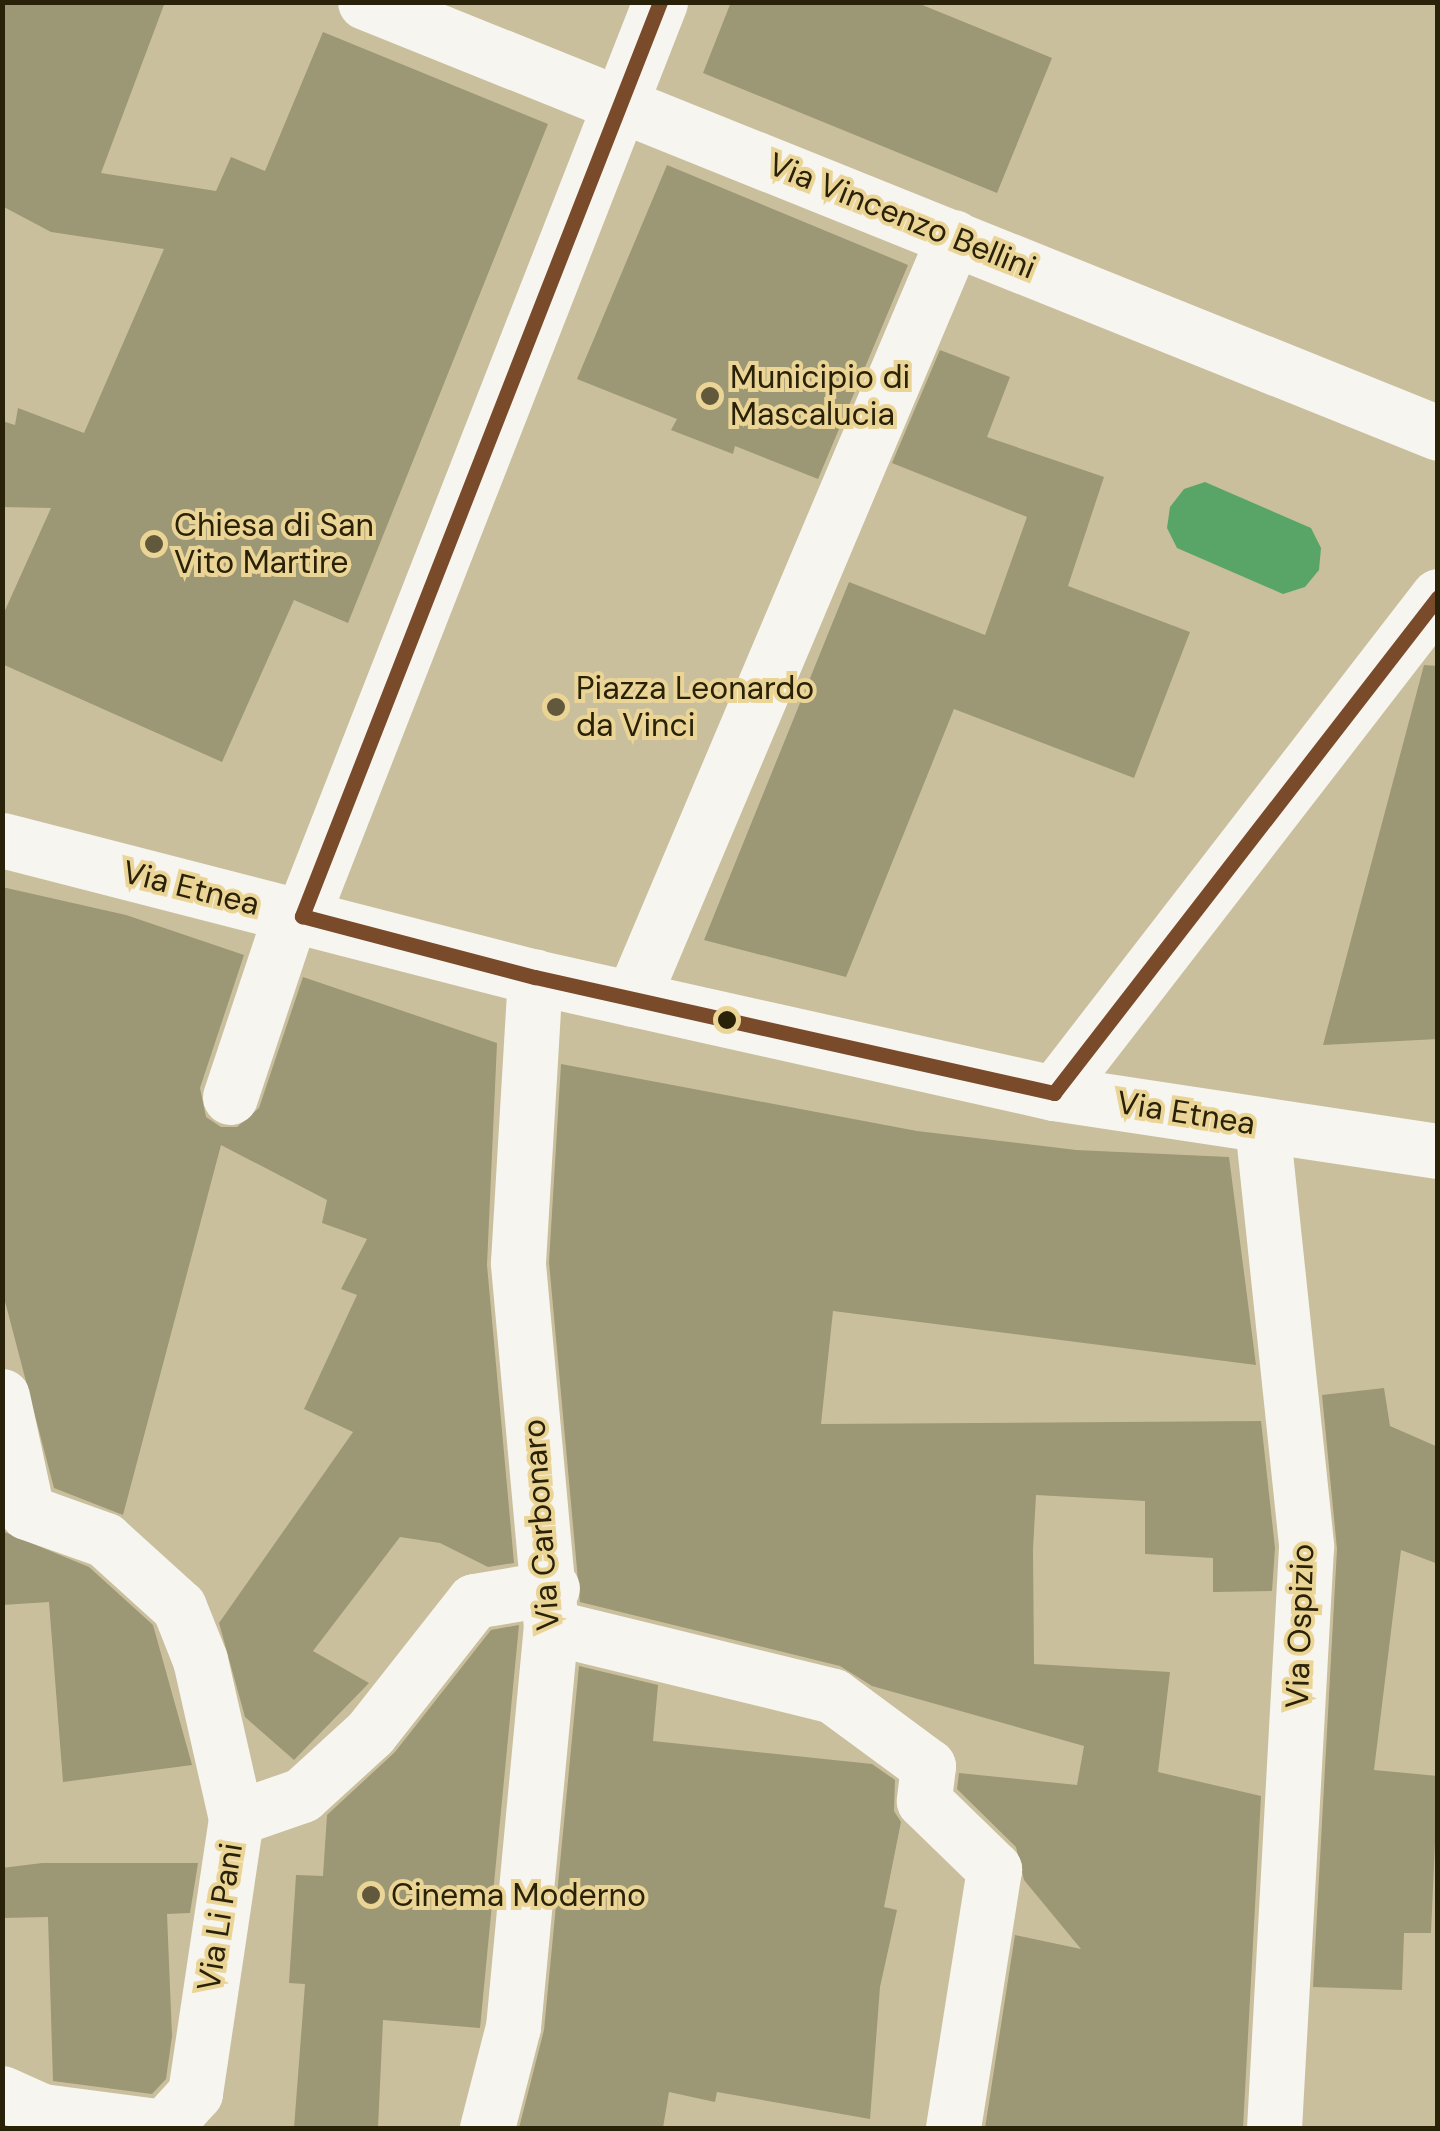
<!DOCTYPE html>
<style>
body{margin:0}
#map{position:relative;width:1440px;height:2131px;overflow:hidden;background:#cabf9d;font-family:"DM Sans",sans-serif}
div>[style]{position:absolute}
.water>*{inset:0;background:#59a568}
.building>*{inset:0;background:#9c9775}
.street>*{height:55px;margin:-27.5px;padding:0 27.5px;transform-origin:27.5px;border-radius:27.5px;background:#f7f5f0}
.secondary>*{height:55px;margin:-27.5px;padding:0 27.5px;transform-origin:27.5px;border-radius:27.5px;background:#f7f5f0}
.bus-1>*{height:15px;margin:-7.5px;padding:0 7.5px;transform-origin:7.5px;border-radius:7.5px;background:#7a4b2a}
.dots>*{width:28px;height:28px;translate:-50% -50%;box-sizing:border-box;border:5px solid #ebd596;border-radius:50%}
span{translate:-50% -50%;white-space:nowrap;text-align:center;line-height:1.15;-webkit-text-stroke:8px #ebd596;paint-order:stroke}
.street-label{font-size:32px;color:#2a2208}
.poi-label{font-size:32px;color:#2a2208}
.left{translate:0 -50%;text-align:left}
.frame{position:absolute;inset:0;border:5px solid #2a2208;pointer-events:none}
</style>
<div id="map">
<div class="water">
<div style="clip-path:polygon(1205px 482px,1311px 528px,1321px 548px,1319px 570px,1305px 587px,1283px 594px,1177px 548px,1167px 528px,1170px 507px,1184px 489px)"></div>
</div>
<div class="building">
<div style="clip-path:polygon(2px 2px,165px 2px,101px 173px,216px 191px,231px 157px,265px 171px,323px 32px,548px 124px,348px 623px,294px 600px,222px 762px,2px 664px,2px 617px,51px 508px,2px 507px,2px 421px,15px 425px,18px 408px,84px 433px,164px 249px,51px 232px,2px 206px)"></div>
<div style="clip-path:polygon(731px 2px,915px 2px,1052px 58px,997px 193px,703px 73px)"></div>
<div style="clip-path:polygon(667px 165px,908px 265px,818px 479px,735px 446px,733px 454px,671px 430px,677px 419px,577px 379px)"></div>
<div style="clip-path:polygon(940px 350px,1010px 377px,987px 437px,1104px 477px,1068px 586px,1190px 632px,1134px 778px,954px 709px,846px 977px,704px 940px,849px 582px,985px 635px,1027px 517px,892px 463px)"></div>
<div style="clip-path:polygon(1424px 665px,1438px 666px,1438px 1039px,1323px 1045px)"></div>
<div style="clip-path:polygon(2px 887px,126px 915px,244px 955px,200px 1088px,206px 1117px,221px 1127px,237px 1127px,259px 1108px,303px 977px,497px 1043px,487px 1265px,514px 1563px,488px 1567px,440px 1543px,400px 1537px,313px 1651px,369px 1683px,294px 1760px,245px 1717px,219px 1623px,353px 1432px,304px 1409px,357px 1295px,341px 1289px,367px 1239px,322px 1223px,327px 1200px,221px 1145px,123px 1515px,54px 1488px,2px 1290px)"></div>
<div style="clip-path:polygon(561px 1064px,917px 1131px,1076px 1150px,1229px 1157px,1256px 1365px,833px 1311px,821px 1424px,1261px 1421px,1275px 1548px,1272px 1591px,1213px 1592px,1213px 1558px,1145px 1554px,1145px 1501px,1036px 1495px,1033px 1549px,1034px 1664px,1170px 1672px,1158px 1772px,1261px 1796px,1243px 2128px,985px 2128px,1015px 1935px,1081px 1949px,1024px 1880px,1016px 1847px,957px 1789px,959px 1773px,1077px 1785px,1084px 1746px,872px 1686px,840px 1666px,580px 1602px,549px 1262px)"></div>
<div style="clip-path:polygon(1384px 1388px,1390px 1426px,1438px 1447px,1438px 1564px,1401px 1550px,1374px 1770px,1438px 1776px,1431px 1933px,1404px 1933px,1402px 1990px,1313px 1987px,1337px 1549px,1322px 1395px)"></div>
<div style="clip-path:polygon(2px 1531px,89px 1567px,153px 1625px,192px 1765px,63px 1782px,49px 1602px,2px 1605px)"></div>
<div style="clip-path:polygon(519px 1625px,480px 2028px,383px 2020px,378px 2128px,294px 2128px,305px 1984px,289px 1983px,296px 1875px,323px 1876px,327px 1815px,395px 1752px,491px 1630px)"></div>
<div style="clip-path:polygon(579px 1666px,658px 1685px,653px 1741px,872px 1764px,895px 1780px,894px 1811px,901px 1822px,884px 1907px,897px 1910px,880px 1987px,870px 2119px,717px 2092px,715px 2102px,669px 2092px,663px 2128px,519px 2128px,544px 2030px)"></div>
<div style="clip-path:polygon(42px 1863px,198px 1863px,190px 1913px,167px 1914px,172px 2036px,166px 2079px,152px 2094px,53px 2081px,48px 1917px,2px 1918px,2px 1868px)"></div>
</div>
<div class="street">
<div style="left:365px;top:2px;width:1156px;rotate:21.88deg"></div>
<div style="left:632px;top:999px;width:827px;rotate:-67.09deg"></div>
<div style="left:230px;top:1097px;width:193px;rotate:-71.6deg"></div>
<div style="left:1262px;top:1125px;width:424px;rotate:84deg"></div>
<div style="left:1306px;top:1547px;width:582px;rotate:93.15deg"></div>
<div style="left:2px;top:1396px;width:119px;rotate:77.8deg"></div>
<div style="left:27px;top:1512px;width:83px;rotate:19.7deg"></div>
<div style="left:105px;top:1540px;width:100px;rotate:42.2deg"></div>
<div style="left:179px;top:1607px;width:57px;rotate:68.4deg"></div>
<div style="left:200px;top:1660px;width:162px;rotate:77.2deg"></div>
<div style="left:551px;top:1627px;width:290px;rotate:13.7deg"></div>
<div style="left:833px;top:1696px;width:118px;rotate:36.4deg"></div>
<div style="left:928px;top:1766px;width:35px;rotate:97deg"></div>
<div style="left:924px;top:1801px;width:98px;rotate:44.2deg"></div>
<div style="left:994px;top:1869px;width:262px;rotate:99deg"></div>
<div style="left:2px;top:2093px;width:44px;rotate:24.2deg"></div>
<div style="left:42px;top:2111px;width:123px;rotate:7.5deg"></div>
<div style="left:164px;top:2127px;width:46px;rotate:-47.6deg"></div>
<div style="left:195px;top:2093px;width:278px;rotate:-81.5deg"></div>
<div style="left:236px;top:1818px;width:70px;rotate:-19.2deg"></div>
<div style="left:302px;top:1795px;width:92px;rotate:-42.4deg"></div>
<div style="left:370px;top:1733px;width:168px;rotate:-51.8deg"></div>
<div style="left:474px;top:1601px;width:79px;rotate:-9.5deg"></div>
<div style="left:487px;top:2128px;width:104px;rotate:-75.6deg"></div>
<div style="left:513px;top:2027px;width:402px;rotate:-84.6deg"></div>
<div style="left:551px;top:1627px;width:366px;rotate:-95.2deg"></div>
<div style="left:518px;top:1262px;width:286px;rotate:-86.6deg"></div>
</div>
<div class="secondary">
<div style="left:2px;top:840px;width:550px;rotate:14.42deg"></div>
<div style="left:535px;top:977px;width:532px;rotate:12.6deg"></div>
<div style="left:1054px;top:1093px;width:388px;rotate:8.6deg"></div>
<div style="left:302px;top:916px;width:982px;rotate:-68.61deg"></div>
<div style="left:1054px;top:1093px;width:628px;rotate:-52.31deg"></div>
</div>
<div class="bus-1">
<div style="left:660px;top:2px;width:982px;rotate:111.39deg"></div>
<div style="left:302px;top:916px;width:241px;rotate:14.7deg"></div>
<div style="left:535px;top:977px;width:532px;rotate:12.6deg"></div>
<div style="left:1054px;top:1093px;width:627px;rotate:-52.25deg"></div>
</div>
<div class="dots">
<div style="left:710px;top:396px;background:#62593c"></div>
<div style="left:154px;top:544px;background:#62593c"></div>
<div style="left:556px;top:707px;background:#62593c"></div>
<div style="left:727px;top:1020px;background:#2a2208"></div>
<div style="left:371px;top:1895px;background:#62593c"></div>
</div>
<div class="street-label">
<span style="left:902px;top:216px;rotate:22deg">Via Vincenzo Bellini</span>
<span style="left:191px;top:888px;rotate:14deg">Via Etnea</span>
<span style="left:1186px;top:1113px;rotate:9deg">Via Etnea</span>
<span style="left:541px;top:1525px;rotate:-94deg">Via Carbonaro</span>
<span style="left:1300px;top:1626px;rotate:-88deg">Via Ospizio</span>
<span style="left:220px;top:1917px;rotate:-81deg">Via Li Pani</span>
</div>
<div class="poi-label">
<span class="left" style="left:730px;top:396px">Municipio di<br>Mascalucia</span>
<span class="left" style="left:174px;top:544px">Chiesa di San<br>Vito Martire</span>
<span class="left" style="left:576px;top:707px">Piazza Leonardo<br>da Vinci</span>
<span class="left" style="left:391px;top:1895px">Cinema Moderno</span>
</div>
<div class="frame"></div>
</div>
